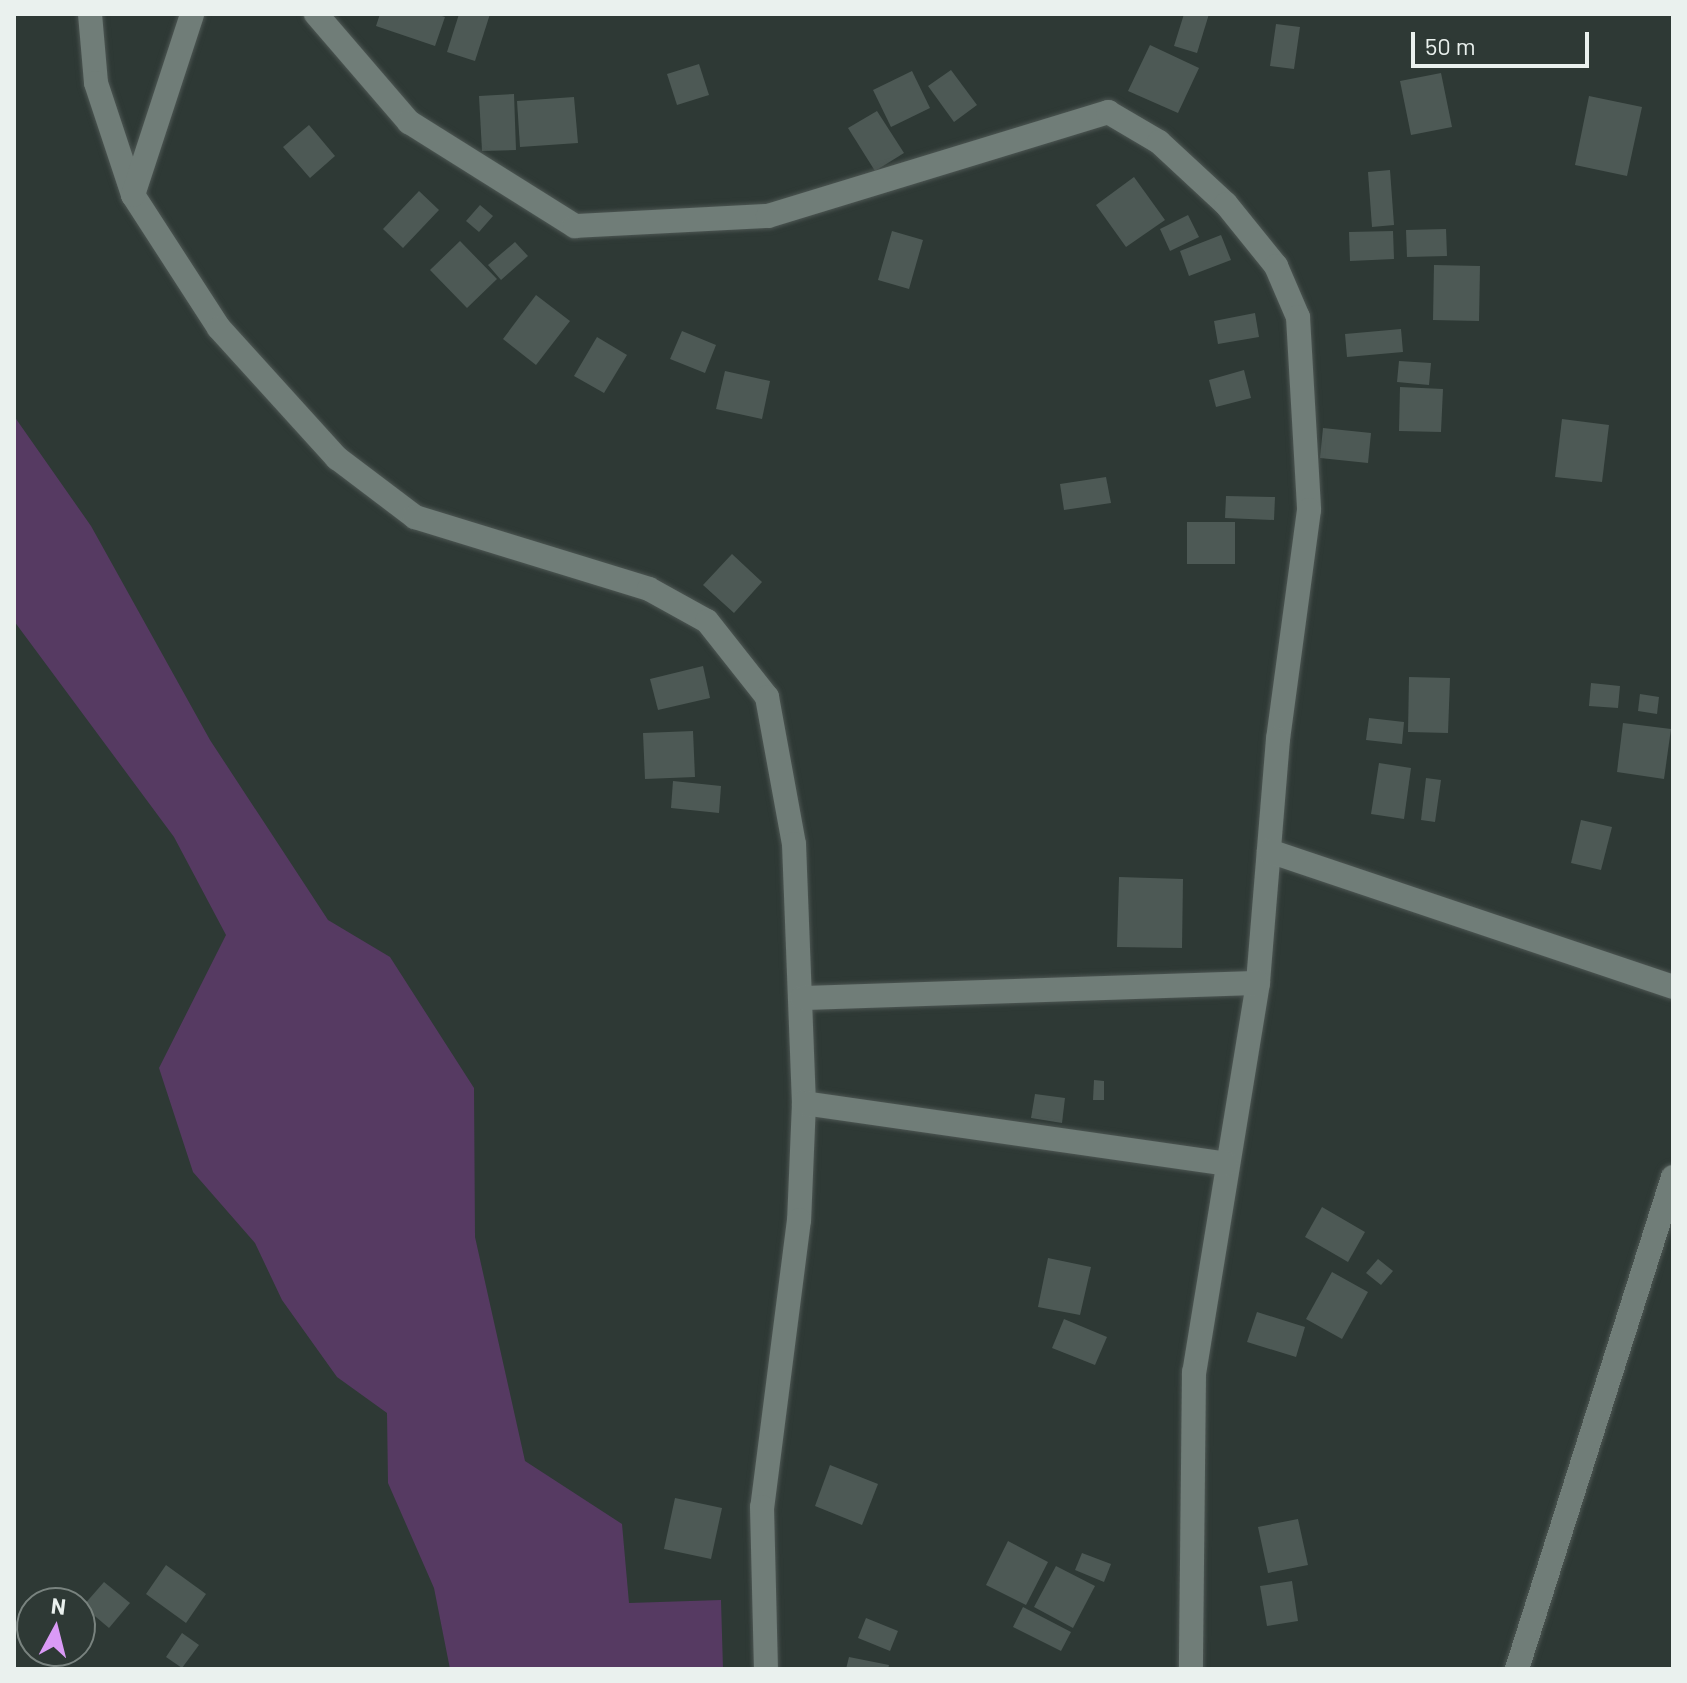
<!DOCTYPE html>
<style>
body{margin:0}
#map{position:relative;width:1687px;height:1683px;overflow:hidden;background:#2e3935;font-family:Barlow,sans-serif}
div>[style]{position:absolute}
.green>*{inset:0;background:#563a62}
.building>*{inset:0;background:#4d5955}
.roads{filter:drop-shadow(0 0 2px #4d5653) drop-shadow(0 0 2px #4d5653)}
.minor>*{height:24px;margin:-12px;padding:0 12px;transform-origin:12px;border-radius:12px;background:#707d78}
span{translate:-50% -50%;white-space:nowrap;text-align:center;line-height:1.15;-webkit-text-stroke:6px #2e3935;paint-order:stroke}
.frame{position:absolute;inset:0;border:16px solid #eaf1ee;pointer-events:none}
.north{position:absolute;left:16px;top:1587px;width:80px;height:80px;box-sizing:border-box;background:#2e3935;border:2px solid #79837f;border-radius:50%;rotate:7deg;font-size:22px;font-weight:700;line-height:32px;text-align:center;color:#eaf1ee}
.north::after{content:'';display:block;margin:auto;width:28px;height:36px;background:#da9af6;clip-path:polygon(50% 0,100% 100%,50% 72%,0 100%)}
.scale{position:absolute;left:1411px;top:32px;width:178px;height:36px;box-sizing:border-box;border:4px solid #eaf1ee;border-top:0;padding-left:10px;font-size:24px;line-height:28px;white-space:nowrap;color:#eaf1ee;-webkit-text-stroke:6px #2e3935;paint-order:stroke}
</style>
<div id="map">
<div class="green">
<div style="clip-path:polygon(14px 416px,91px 526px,210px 740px,328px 920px,390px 957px,474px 1088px,475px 1237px,525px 1461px,622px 1524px,629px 1603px,721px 1600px,723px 1669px,450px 1669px,434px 1588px,388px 1483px,387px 1413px,337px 1377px,282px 1300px,255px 1243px,193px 1172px,159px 1068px,226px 935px,174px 837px,14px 621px)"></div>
</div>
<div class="building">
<div style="clip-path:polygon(380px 14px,435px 14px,445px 17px,435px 46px,376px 26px)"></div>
<div style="clip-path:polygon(459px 14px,490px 14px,475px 61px,447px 52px)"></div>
<div style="clip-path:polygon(1184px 14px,1209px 14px,1197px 53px,1174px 46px)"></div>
<div style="clip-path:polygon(1276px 24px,1300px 27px,1294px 69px,1270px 66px)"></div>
<div style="clip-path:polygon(1150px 45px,1199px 68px,1178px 113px,1128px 91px)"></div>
<div style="clip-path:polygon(699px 64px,709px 95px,677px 105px,667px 74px)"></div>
<div style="clip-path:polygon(951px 70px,977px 105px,954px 122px,928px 86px)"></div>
<div style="clip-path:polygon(912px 71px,930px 108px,891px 127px,873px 90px)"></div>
<div style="clip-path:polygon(1441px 73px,1452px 127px,1411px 135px,1400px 81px)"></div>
<div style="clip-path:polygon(514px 94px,516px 150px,482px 151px,479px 96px)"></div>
<div style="clip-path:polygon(1589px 96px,1642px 107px,1627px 176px,1575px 165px)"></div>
<div style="clip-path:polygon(574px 97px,578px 143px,520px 147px,517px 101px)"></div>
<div style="clip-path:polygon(877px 111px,904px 153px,875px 171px,848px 128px)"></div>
<div style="clip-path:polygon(309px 125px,335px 156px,310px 178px,283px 147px)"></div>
<div style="clip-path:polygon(1390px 170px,1394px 225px,1372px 227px,1368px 172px)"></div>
<div style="clip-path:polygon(1134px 177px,1165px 220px,1126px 247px,1096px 205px)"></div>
<div style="clip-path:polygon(419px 191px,439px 210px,403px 248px,383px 229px)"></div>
<div style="clip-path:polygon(480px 205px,493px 216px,479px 232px,466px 221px)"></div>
<div style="clip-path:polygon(1188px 215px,1199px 237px,1170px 251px,1160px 229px)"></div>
<div style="clip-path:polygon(1446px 229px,1447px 256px,1407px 257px,1406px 230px)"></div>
<div style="clip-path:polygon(892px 231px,923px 240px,909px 289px,878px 280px)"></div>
<div style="clip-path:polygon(1393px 231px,1394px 259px,1350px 261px,1349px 232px)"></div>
<div style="clip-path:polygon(1221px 235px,1231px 260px,1189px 276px,1180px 251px)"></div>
<div style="clip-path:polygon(460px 241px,497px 279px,467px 308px,430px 270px)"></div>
<div style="clip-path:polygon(515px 242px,528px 256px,501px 280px,488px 265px)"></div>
<div style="clip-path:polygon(1434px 265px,1480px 266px,1479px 321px,1433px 320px)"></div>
<div style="clip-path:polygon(536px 295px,570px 321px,536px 365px,503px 339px)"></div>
<div style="clip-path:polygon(1255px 313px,1259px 337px,1218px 344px,1214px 321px)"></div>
<div style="clip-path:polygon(1401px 329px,1403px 352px,1347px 357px,1345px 334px)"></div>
<div style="clip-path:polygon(682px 331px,716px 345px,705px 373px,670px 359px)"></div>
<div style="clip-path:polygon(597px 337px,627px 355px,604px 393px,574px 376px)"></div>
<div style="clip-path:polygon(1399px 361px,1431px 363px,1429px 385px,1397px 382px)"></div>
<div style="clip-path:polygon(1244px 370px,1251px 398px,1216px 407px,1209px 380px)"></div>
<div style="clip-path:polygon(725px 371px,770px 381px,762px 419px,716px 409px)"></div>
<div style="clip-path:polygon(1400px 387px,1443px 389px,1441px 432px,1399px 431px)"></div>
<div style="clip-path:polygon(1562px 419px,1609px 425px,1602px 482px,1555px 477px)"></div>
<div style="clip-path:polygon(1323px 428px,1371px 433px,1368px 463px,1320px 458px)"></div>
<div style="clip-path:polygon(1106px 477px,1111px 503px,1064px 510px,1060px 484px)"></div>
<div style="clip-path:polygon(1226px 496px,1275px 497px,1274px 520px,1225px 518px)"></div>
<div style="clip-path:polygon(1187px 522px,1235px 522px,1235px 564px,1187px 564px)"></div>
<div style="clip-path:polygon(732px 554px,762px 582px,734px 613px,703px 585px)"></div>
<div style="clip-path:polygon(703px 666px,710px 698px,658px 710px,650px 679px)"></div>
<div style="clip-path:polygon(1409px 677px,1450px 678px,1448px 733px,1408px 732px)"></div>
<div style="clip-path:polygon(1591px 683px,1620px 686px,1618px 708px,1589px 706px)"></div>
<div style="clip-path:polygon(1640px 694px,1659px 697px,1657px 714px,1638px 711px)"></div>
<div style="clip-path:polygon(1369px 718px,1404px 722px,1402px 744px,1366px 740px)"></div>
<div style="clip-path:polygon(1623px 723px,1671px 729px,1664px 779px,1617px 772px)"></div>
<div style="clip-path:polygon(693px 731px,695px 777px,645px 779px,643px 733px)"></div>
<div style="clip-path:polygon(1379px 763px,1411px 768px,1404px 819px,1371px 814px)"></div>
<div style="clip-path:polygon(1426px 778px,1441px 780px,1435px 822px,1421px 820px)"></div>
<div style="clip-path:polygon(673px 781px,721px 786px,719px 813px,671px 808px)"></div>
<div style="clip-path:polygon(1581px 820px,1612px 827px,1601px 870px,1571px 863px)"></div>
<div style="clip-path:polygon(1119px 877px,1183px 879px,1182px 948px,1117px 947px)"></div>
<div style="clip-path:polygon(1094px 1080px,1104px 1081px,1104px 1100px,1093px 1100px)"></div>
<div style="clip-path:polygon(1035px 1094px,1065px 1098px,1062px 1123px,1031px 1118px)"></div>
<div style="clip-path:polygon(1322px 1207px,1365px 1232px,1348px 1262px,1305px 1237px)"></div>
<div style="clip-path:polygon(1048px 1258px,1091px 1267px,1080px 1315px,1038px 1307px)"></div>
<div style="clip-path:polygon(1378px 1259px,1393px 1271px,1381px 1285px,1366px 1273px)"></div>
<div style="clip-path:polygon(1332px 1272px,1368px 1292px,1342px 1339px,1306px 1319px)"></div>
<div style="clip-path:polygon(1257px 1312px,1305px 1327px,1296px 1357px,1247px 1342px)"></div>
<div style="clip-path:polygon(1064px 1319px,1107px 1337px,1095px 1365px,1052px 1348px)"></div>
<div style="clip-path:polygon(830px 1465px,878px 1484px,862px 1525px,815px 1506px)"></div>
<div style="clip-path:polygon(675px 1498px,722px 1508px,711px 1559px,664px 1549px)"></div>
<div style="clip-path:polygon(1298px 1519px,1308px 1565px,1268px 1573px,1258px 1527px)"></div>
<div style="clip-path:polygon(1008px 1541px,1048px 1562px,1026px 1605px,986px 1585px)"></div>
<div style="clip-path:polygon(1082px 1553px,1111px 1564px,1104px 1582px,1075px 1570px)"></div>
<div style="clip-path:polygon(166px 1565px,206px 1594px,186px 1623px,146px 1594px)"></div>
<div style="clip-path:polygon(1056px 1566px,1095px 1586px,1073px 1628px,1034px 1607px)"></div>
<div style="clip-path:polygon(1292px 1581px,1298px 1621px,1267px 1626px,1260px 1586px)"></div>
<div style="clip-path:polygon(104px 1582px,130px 1603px,109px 1628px,83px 1606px)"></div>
<div style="clip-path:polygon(1023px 1607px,1071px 1632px,1061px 1651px,1013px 1627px)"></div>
<div style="clip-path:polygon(866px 1618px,898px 1631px,890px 1651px,858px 1638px)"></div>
<div style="clip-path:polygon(182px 1633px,199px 1645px,182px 1668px,166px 1657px)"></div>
<div style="clip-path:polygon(849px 1657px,889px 1665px,888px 1669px,846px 1669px)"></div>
</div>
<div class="roads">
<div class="minor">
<div style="left:90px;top:14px;width:69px;rotate:85deg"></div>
<div style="left:96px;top:83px;width:118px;rotate:71.7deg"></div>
<div style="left:133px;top:195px;width:158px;rotate:57.1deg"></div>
<div style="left:219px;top:328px;width:176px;rotate:47.8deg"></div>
<div style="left:337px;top:458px;width:98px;rotate:37.1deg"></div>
<div style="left:415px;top:517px;width:245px;rotate:17.1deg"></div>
<div style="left:649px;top:589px;width:66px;rotate:28.9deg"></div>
<div style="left:707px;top:621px;width:97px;rotate:51.7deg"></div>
<div style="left:767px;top:697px;width:149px;rotate:79.6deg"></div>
<div style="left:794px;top:844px;width:259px;rotate:87.8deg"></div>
<div style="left:804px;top:1103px;width:117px;rotate:92.4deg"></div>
<div style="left:799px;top:1220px;width:289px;rotate:97.3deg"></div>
<div style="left:762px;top:1507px;width:162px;rotate:88.6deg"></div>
<div style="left:316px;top:14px;width:143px;rotate:49.3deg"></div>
<div style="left:409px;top:122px;width:196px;rotate:32.1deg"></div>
<div style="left:575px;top:226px;width:193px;rotate:-3deg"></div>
<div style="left:768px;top:216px;width:356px;rotate:-17deg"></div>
<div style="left:1108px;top:112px;width:59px;rotate:30.5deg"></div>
<div style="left:1159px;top:142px;width:91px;rotate:42.8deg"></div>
<div style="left:1226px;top:204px;width:80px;rotate:51.1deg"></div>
<div style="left:1276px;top:266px;width:56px;rotate:66.7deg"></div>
<div style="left:1298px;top:317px;width:193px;rotate:86.7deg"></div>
<div style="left:1309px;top:510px;width:231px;rotate:97.7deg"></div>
<div style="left:1278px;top:739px;width:245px;rotate:94.7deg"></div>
<div style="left:1258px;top:983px;width:394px;rotate:99.3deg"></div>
<div style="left:1194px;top:1372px;width:297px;rotate:90.6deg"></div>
<div style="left:133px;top:195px;width:190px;rotate:-71.9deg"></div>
<div style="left:1269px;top:851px;width:426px;rotate:18.6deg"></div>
<div style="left:802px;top:998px;width:456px;rotate:-1.9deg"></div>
<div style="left:804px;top:1103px;width:426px;rotate:8.2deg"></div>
<div style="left:1517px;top:1669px;width:516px;rotate:-72.41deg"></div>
</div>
</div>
<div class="frame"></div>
<div class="north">N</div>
<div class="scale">50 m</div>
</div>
